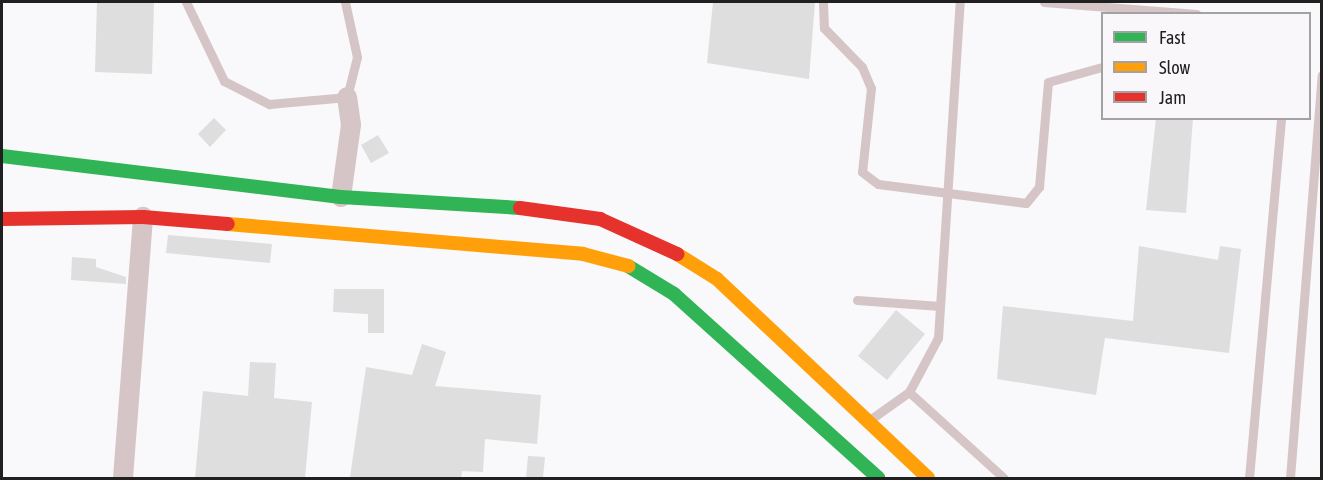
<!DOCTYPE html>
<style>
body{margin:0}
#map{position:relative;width:1323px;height:480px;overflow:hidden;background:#f9f8fa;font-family:"Asap Condensed",sans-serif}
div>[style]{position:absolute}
.building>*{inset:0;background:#dfdede}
.lane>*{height:9px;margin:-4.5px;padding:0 4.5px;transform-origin:4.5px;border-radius:4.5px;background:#d6c5c6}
.street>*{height:20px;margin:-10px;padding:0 10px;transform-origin:10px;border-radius:10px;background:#d6c5c6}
.fast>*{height:14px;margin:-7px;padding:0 7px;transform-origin:7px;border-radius:7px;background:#30b455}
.slow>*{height:14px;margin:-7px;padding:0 7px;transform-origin:7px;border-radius:7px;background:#ff9f0a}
.jam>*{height:14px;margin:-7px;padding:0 7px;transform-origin:7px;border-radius:7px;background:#e5322d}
span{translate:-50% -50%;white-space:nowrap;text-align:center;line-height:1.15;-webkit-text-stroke:6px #faf7fb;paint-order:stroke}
.frame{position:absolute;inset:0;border:3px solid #212021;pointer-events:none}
.legend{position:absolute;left:1101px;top:12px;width:210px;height:108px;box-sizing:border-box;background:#faf7fb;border:2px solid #a3a1a4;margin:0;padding:8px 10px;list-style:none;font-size:18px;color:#212021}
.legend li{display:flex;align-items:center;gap:12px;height:30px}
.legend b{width:30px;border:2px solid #a3a1a4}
</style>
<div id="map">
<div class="building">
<div style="clip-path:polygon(97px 2px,154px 2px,152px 74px,95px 72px)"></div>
<div style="clip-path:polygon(713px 2px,815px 2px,809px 79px,707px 63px)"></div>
<div style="clip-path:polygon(214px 118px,226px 130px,210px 147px,198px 134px)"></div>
<div style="clip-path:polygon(1156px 118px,1193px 118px,1186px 213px,1146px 210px)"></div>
<div style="clip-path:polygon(378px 135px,389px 153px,371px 163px,361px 145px)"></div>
<div style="clip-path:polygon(168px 235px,272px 244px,270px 263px,166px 253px)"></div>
<div style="clip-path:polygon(1139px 246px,1218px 260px,1220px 246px,1241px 249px,1229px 353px,1105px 338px,1096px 395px,997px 379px,1003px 306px,1133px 321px)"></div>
<div style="clip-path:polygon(72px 257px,96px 259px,96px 267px,126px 277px,126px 284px,71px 280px)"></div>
<div style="clip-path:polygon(334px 289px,384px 289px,384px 333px,368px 333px,368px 314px,333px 312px)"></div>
<div style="clip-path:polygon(896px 310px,925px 334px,887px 380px,858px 356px)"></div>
<div style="clip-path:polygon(422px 344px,446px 352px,435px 386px,541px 395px,537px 444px,485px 439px,483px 472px,462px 471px,461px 478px,350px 477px,366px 367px,412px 375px)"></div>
<div style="clip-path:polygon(250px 362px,276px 363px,274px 398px,312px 402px,305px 478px,195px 478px,203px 391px,248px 396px)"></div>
<div style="clip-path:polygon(528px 456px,545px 457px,543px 478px,526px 478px)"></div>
</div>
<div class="lane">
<div style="left:186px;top:2px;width:88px;rotate:64.3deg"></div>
<div style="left:224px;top:81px;width:51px;rotate:27.1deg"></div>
<div style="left:269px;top:104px;width:78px;rotate:-5.1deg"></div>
<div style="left:347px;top:97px;width:41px;rotate:-76deg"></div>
<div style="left:357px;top:57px;width:56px;rotate:-102.3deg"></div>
<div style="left:823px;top:2px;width:26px;rotate:88deg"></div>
<div style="left:824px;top:28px;width:54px;rotate:45.7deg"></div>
<div style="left:862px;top:67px;width:23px;rotate:67deg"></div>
<div style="left:871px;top:88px;width:84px;rotate:96.1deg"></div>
<div style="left:862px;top:172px;width:20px;rotate:37deg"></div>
<div style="left:878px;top:184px;width:149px;rotate:7.3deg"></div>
<div style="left:1026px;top:203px;width:21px;rotate:-51deg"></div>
<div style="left:1039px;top:187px;width:105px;rotate:-85.1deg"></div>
<div style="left:1048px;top:82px;width:56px;rotate:-15.5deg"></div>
<div style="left:1044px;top:2px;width:153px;rotate:4.5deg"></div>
<div style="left:857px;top:300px;width:83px;rotate:4.1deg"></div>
<div style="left:909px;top:392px;width:128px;rotate:42.2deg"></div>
<div style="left:871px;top:419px;width:47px;rotate:-35.4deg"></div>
<div style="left:909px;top:392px;width:61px;rotate:-61.8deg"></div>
<div style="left:938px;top:338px;width:337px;rotate:-86.3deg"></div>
<div style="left:1249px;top:478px;width:361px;rotate:-84.9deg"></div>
<div style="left:1290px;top:478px;width:404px;rotate:-85.5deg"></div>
</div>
<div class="street">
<div style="left:341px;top:197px;width:73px;rotate:-82.1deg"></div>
<div style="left:351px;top:125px;width:28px;rotate:-98deg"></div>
<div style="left:123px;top:478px;width:262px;rotate:-85.6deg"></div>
</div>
<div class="fast">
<div style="left:2px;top:156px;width:341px;rotate:6.9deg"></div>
<div style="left:341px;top:197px;width:179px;rotate:3.5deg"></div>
<div style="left:628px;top:266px;width:54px;rotate:31.3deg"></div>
<div style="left:674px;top:294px;width:275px;rotate:42deg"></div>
</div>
<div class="slow">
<div style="left:228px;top:224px;width:356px;rotate:4.8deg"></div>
<div style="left:583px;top:254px;width:47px;rotate:14.9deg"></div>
<div style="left:677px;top:254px;width:47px;rotate:32deg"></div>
<div style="left:717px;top:279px;width:290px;rotate:43.3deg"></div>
</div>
<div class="jam">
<div style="left:520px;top:208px;width:81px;rotate:7.8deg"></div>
<div style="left:600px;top:219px;width:85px;rotate:24.4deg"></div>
<div style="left:2px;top:219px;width:141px;rotate:-0.8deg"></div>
<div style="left:143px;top:217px;width:85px;rotate:4.7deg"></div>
</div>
<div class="frame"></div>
<ul class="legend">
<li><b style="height:8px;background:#30b455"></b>Fast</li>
<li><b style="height:8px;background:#ff9f0a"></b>Slow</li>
<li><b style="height:8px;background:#e5322d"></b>Jam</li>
</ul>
</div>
